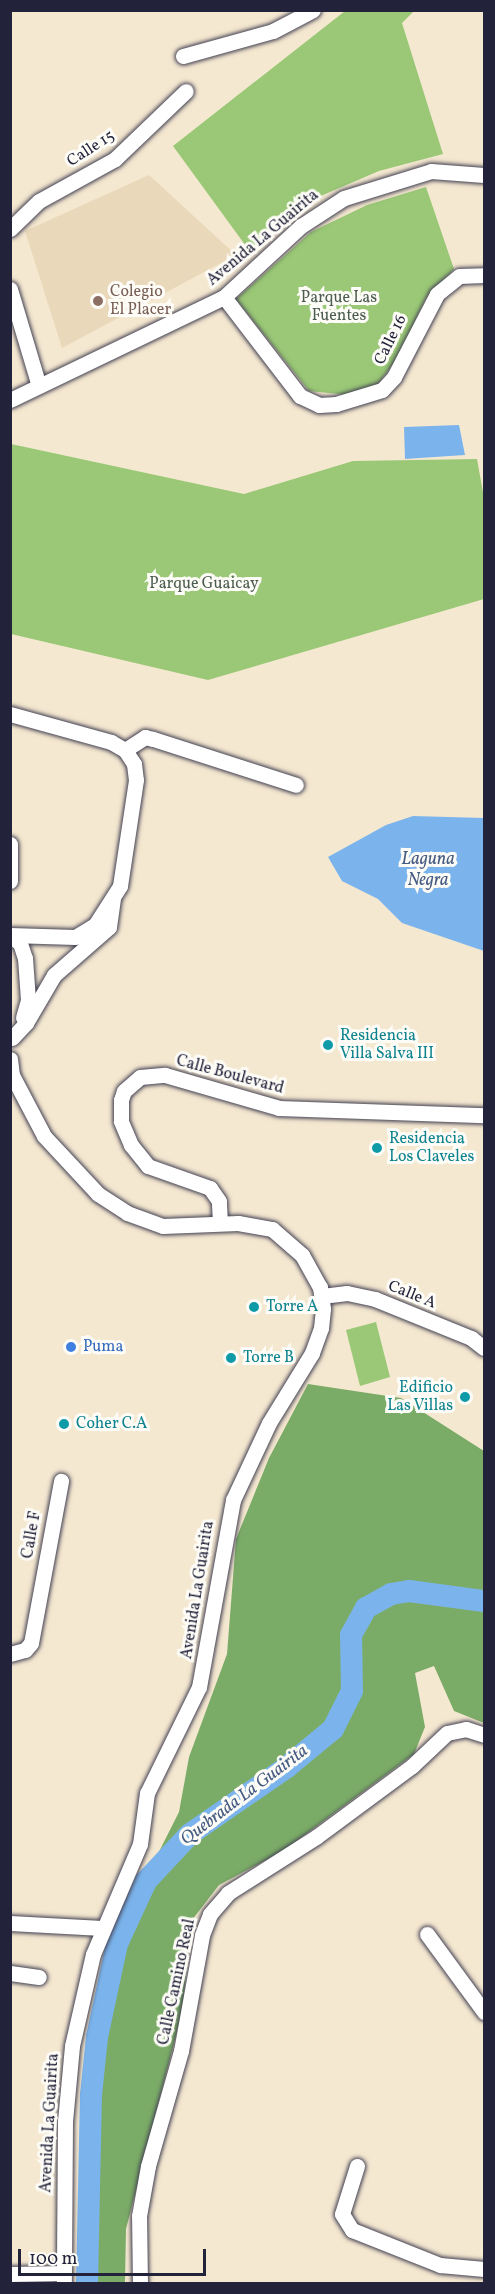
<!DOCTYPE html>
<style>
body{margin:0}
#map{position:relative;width:495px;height:2294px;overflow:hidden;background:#f5e8d1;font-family:Vollkorn,serif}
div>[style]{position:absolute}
.built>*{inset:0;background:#ead8ba}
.green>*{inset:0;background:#9ac876}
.forest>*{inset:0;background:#7bac67}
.water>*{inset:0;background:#7bb4ec}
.river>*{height:22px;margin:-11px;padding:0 11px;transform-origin:11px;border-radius:11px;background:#7bb4ec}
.roads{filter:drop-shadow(0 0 2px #424052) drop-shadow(0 0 2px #424052)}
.minor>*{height:15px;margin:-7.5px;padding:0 7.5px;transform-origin:7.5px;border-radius:7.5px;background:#fff}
.dots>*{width:16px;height:16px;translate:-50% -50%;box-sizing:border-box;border:3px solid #fdfcf7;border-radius:50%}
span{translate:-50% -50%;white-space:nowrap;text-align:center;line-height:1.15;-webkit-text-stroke:6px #fdfcf7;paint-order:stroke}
.street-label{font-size:16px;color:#22223b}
.education-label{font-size:16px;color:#785e54}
.left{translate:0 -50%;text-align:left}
.park-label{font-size:16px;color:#4c5c50}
.culture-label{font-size:16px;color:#0d838f}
.right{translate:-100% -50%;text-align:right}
.shop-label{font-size:16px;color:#366cbe}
.water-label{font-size:18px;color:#465c82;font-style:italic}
.frame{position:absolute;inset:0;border:12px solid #22223b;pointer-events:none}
.scale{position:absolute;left:18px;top:2249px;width:188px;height:27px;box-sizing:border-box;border:3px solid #22223b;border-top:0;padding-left:8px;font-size:18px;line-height:21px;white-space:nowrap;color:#22223b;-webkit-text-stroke:4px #fdfcf7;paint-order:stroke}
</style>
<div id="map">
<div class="built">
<div style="clip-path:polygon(149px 175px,236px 255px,62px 348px,25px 231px)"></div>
</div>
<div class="green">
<div style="clip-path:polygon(345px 11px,414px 11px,402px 23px,443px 154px,379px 171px,316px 198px,251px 253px,173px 146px)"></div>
<div style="clip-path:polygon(426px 187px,454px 269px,426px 298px,397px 359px,377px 385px,348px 395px,309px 391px,236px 299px,311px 232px,367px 205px)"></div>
<div style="clip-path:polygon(11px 444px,244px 494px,353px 461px,477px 459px,484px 498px,484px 599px,208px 680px,11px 634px)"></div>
<div style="clip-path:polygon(376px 1322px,390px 1377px,360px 1386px,346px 1330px)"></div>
</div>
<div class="forest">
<div style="clip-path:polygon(308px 1384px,401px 1398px,484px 1451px,484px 1723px,454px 1711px,434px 1666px,415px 1673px,425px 1727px,414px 1754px,283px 1851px,219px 1885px,192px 1920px,182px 2012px,126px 2229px,125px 2283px,82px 2284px,85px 2085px,102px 1965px,179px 1812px,189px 1757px,227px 1654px,236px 1539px,269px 1458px)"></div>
</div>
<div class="water">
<div style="clip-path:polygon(459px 425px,465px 455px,405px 459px,404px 427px)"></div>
<div style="clip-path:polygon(413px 816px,484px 818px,484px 951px,402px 923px,378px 899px,342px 881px,328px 857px,386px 825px)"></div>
</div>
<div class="river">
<div style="left:87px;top:2284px;width:189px;rotate:-88.8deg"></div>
<div style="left:91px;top:2095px;width:58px;rotate:-84.1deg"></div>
<div style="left:97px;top:2037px;width:95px;rotate:-77.9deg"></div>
<div style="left:117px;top:1944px;width:69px;rotate:-65.3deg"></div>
<div style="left:146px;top:1881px;width:64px;rotate:-46.9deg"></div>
<div style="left:190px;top:1834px;width:118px;rotate:-34.6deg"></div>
<div style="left:287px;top:1767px;width:60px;rotate:-39.6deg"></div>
<div style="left:333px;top:1729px;width:42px;rotate:-63.4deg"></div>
<div style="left:352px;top:1691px;width:56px;rotate:-91deg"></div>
<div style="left:351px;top:1635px;width:31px;rotate:-61deg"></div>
<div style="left:366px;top:1608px;width:29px;rotate:-29deg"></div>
<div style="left:391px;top:1594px;width:18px;rotate:-9deg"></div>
<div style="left:409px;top:1591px;width:76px;rotate:7.6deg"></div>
</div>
<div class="roads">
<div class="minor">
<div style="left:183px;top:56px;width:93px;rotate:-15.5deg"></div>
<div style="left:273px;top:31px;width:45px;rotate:-27.7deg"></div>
<div style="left:10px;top:229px;width:40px;rotate:-44deg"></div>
<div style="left:39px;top:201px;width:87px;rotate:-28.9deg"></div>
<div style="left:115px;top:159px;width:98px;rotate:-43.8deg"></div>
<div style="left:10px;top:289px;width:101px;rotate:73.4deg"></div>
<div style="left:224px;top:297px;width:125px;rotate:52.5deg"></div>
<div style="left:300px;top:396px;width:21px;rotate:25deg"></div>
<div style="left:319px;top:405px;width:17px;rotate:-3deg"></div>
<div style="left:336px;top:404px;width:48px;rotate:-16.9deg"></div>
<div style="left:382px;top:390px;width:18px;rotate:-47deg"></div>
<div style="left:394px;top:377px;width:93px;rotate:-62.6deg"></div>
<div style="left:437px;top:294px;width:28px;rotate:-39deg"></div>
<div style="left:459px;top:276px;width:25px;rotate:-2deg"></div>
<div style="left:10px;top:400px;width:237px;rotate:-25.7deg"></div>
<div style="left:224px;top:297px;width:105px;rotate:-42.7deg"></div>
<div style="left:301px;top:226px;width:51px;rotate:-33.1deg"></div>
<div style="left:344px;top:198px;width:91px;rotate:-17.2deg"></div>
<div style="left:431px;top:171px;width:53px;rotate:4.3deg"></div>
<div style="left:10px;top:714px;width:105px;rotate:15.5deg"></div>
<div style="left:111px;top:742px;width:16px;rotate:30deg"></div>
<div style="left:125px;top:750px;width:17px;rotate:57deg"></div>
<div style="left:134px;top:764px;width:16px;rotate:83deg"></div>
<div style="left:136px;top:780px;width:107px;rotate:98.6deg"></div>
<div style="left:120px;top:886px;width:46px;rotate:122.7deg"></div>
<div style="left:95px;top:925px;width:23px;rotate:149deg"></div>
<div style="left:75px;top:937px;width:65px;rotate:-178.2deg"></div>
<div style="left:125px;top:750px;width:24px;rotate:-33deg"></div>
<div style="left:145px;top:737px;width:8px;rotate:14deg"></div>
<div style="left:153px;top:739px;width:150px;rotate:17.8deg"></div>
<div style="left:10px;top:844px;width:37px;rotate:90deg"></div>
<div style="left:10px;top:936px;width:12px;rotate:35deg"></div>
<div style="left:20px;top:943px;width:16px;rotate:72deg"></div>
<div style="left:25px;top:958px;width:42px;rotate:85.9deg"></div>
<div style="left:28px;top:1000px;width:18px;rotate:106deg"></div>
<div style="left:12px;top:1038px;width:21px;rotate:-47deg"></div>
<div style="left:26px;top:1023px;width:56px;rotate:-59.7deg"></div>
<div style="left:54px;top:975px;width:73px;rotate:-41.1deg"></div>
<div style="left:109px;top:927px;width:29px;rotate:-82deg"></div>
<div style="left:10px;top:1059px;width:16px;rotate:83deg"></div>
<div style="left:12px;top:1075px;width:69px;rotate:62.3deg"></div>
<div style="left:44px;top:1136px;width:79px;rotate:47deg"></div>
<div style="left:98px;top:1194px;width:35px;rotate:33deg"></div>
<div style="left:127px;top:1213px;width:38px;rotate:20deg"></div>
<div style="left:163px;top:1226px;width:75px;rotate:-2.3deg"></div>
<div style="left:238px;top:1223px;width:35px;rotate:10deg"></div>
<div style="left:272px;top:1229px;width:40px;rotate:41deg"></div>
<div style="left:302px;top:1255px;width:37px;rotate:61deg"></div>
<div style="left:320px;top:1287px;width:22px;rotate:82deg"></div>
<div style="left:323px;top:1309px;width:19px;rotate:96deg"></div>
<div style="left:321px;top:1328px;width:27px;rotate:110deg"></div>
<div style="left:312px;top:1353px;width:82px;rotate:121.6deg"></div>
<div style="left:269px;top:1423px;width:85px;rotate:115.1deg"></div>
<div style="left:233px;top:1500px;width:190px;rotate:100.3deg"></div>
<div style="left:199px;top:1687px;width:118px;rotate:116.1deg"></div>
<div style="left:147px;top:1793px;width:51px;rotate:97.8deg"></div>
<div style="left:140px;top:1844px;width:120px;rotate:113.1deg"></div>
<div style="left:93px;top:1954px;width:94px;rotate:102.9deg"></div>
<div style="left:72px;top:2046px;width:75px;rotate:95.3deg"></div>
<div style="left:65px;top:2121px;width:163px;rotate:90.4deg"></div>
<div style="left:220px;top:1223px;width:22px;rotate:-93deg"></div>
<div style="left:219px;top:1201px;width:16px;rotate:-125deg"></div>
<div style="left:210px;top:1188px;width:66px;rotate:-160.5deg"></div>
<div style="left:148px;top:1166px;width:27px;rotate:-129deg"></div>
<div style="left:131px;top:1145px;width:26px;rotate:-113deg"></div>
<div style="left:121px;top:1121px;width:21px;rotate:-90deg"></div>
<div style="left:121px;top:1100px;width:9px;rotate:-72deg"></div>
<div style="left:124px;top:1091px;width:21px;rotate:-41deg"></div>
<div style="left:140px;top:1077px;width:25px;rotate:-5deg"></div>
<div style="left:165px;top:1075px;width:119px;rotate:16.1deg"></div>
<div style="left:279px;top:1108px;width:205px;rotate:2deg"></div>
<div style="left:322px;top:1296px;width:25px;rotate:-7deg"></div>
<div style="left:347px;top:1293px;width:29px;rotate:12deg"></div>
<div style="left:375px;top:1299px;width:104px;rotate:22.1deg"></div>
<div style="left:471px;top:1338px;width:16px;rotate:38deg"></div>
<div style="left:10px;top:1654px;width:16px;rotate:-15deg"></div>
<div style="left:25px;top:1650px;width:9px;rotate:-49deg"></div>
<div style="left:31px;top:1643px;width:165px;rotate:-79.5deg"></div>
<div style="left:10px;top:1923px;width:92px;rotate:3.1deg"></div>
<div style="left:427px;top:1934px;width:97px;rotate:53.8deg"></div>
<div style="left:10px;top:1973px;width:29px;rotate:8deg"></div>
<div style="left:357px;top:2166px;width:50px;rotate:107.4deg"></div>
<div style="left:342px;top:2214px;width:19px;rotate:58deg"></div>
<div style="left:352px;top:2230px;width:95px;rotate:21.7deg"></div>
<div style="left:440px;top:2265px;width:44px;rotate:5.2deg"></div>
<div style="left:10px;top:2274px;width:54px;rotate:-1.1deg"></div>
<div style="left:140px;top:2284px;width:68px;rotate:-90.8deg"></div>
<div style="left:139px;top:2216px;width:51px;rotate:-79.8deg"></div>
<div style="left:148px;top:2166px;width:120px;rotate:-74deg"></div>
<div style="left:181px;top:2051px;width:118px;rotate:-79.7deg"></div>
<div style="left:202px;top:1935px;width:22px;rotate:-69deg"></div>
<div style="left:210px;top:1914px;width:28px;rotate:-49deg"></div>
<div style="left:228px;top:1893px;width:104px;rotate:-32.5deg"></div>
<div style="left:316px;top:1837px;width:119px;rotate:-36.5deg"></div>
<div style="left:412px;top:1766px;width:48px;rotate:-43.3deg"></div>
<div style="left:447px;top:1733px;width:19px;rotate:-12deg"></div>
<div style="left:466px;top:1729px;width:19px;rotate:18deg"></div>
</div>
</div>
<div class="dots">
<div style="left:98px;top:301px;background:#8d6e63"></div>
<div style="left:328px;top:1045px;background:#0f9aa8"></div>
<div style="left:377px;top:1148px;background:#0f9aa8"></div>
<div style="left:254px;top:1307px;background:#0f9aa8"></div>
<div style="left:71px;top:1347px;background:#3f7fe0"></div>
<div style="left:231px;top:1358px;background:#0f9aa8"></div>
<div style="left:465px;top:1397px;background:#0f9aa8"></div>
<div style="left:64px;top:1424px;background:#0f9aa8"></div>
</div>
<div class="street-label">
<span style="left:91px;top:149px;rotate:-33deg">Calle 15</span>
<span style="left:263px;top:238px;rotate:-40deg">Avenida La Guairita</span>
<span style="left:391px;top:340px;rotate:-64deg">Calle 16</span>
<span style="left:230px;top:1075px;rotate:15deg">Calle Boulevard</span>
<span style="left:412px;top:1295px;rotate:22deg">Calle A</span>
<span style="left:32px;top:1535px;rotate:-80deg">Calle F</span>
<span style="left:198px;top:1590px;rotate:-81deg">Avenida La Guairita</span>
<span style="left:177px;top:1982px;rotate:-78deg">Calle Camino Real</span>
<span style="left:50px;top:2123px;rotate:-87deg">Avenida La Guairita</span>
</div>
<div class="education-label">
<span class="left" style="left:110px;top:301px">Colegio<br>El Placer</span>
</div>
<div class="park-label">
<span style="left:339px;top:307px">Parque Las<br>Fuentes</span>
<span style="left:204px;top:584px">Parque Guaicay</span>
</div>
<div class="culture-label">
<span class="left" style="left:340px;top:1045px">Residencia<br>Villa Salva III</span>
<span class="left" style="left:389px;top:1148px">Residencia<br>Los Claveles</span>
<span class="left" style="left:266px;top:1307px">Torre A</span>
<span class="left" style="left:243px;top:1358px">Torre B</span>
<span class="right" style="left:453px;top:1397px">Edificio<br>Las Villas</span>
<span class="left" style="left:76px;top:1424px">Coher C.A</span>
</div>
<div class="shop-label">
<span class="left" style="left:83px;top:1347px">Puma</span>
</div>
<div class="water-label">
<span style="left:428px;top:871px">Laguna<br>Negra</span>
<span style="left:245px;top:1796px;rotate:-37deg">Quebrada La Guairita</span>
</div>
<div class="frame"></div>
<div class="scale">100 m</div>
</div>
